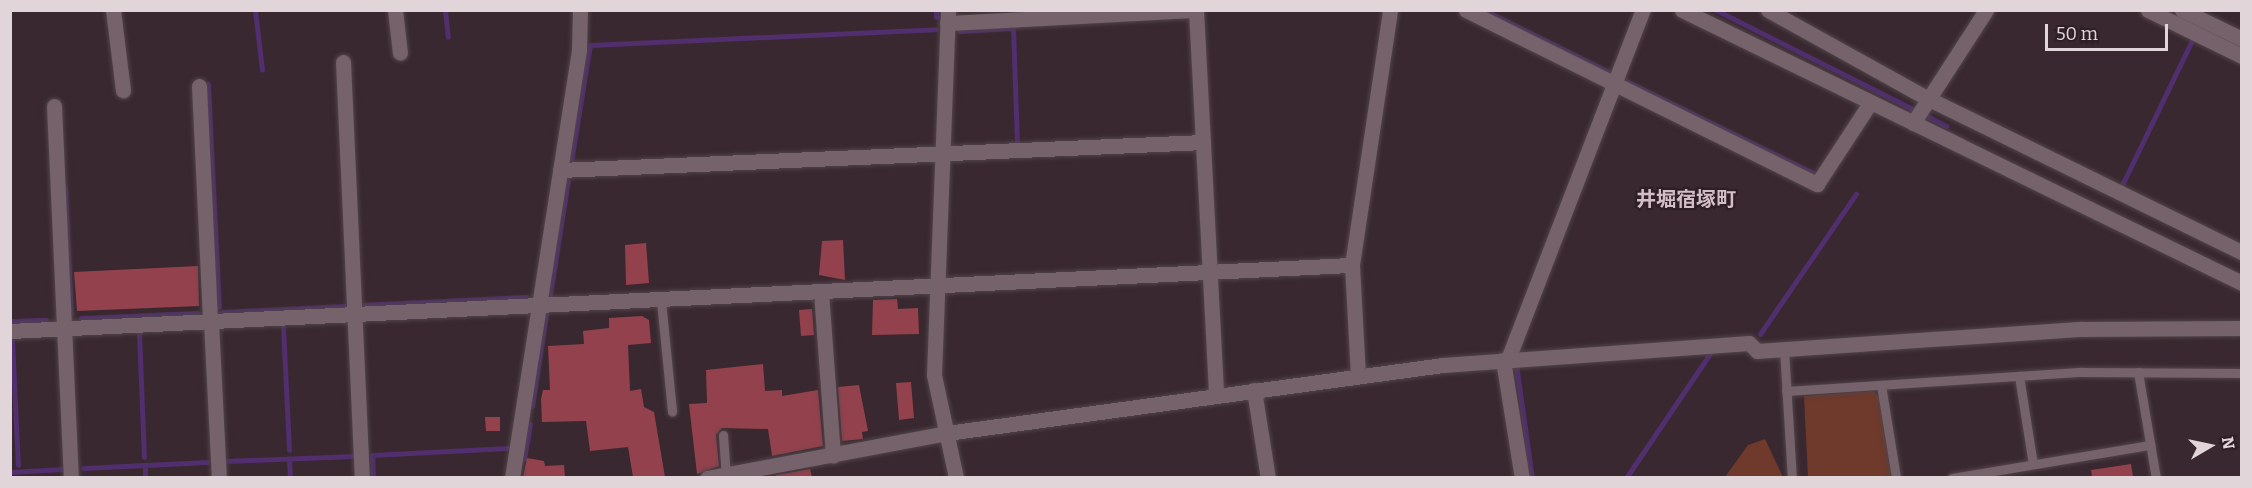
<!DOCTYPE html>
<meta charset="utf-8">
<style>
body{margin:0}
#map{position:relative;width:2252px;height:488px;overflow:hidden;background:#39282f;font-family:Bitter,"Noto Sans JP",serif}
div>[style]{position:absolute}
.green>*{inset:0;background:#6f392b}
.stream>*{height:5px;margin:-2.5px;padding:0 2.5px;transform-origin:2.5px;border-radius:2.5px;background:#512e6e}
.building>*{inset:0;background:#93424d}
.roads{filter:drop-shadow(0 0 2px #51444a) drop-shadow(0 0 2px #51444a)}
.lane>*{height:9px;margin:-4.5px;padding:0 4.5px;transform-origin:4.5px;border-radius:4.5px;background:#75626a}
.street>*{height:15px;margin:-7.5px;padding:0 7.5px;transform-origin:7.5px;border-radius:7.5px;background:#75626a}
span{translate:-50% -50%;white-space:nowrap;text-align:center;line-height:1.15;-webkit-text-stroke:4.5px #2e1e25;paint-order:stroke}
.quarter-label{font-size:20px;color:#d3bdc6;font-weight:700}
.frame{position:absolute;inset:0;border:12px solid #e1d5da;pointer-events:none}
.north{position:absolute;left:2180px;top:416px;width:60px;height:60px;-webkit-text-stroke:4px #2e1e25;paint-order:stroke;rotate:81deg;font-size:16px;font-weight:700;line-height:24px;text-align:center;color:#e1d5da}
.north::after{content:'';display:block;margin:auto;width:21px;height:27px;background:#e1d5da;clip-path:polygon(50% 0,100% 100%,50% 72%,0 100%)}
.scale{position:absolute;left:2045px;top:24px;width:123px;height:27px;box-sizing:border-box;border:3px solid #e1d5da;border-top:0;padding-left:8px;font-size:18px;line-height:21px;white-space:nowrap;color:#e1d5da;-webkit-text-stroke:4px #2e1e25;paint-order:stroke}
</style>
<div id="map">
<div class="green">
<div style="clip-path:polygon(1873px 391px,1880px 397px,1891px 477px,1808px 477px,1804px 396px)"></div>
<div style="clip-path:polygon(1765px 439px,1783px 477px,1725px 477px,1748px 445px)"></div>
</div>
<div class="stream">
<div style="left:255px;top:10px;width:60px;rotate:83.3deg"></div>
<div style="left:445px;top:10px;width:27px;rotate:84deg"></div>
<div style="left:1484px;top:10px;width:140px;rotate:26.4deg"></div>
<div style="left:1716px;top:10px;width:258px;rotate:26.7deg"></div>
<div style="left:936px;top:17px;width:7px;rotate:-90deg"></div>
<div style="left:960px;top:31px;width:53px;rotate:-3.2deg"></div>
<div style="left:1013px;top:28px;width:113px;rotate:88deg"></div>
<div style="left:1624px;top:80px;width:213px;rotate:26.2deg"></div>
<div style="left:208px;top:84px;width:223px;rotate:87.2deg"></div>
<div style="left:571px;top:162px;width:119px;rotate:-80.8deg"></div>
<div style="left:590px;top:45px;width:346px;rotate:-2.6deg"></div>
<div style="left:2123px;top:183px;width:159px;rotate:-64.2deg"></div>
<div style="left:65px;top:188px;width:126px;rotate:87.3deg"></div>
<div style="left:550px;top:295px;width:116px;rotate:-81.1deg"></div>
<div style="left:361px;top:305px;width:165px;rotate:-2.8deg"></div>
<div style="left:222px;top:312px;width:124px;rotate:-2.8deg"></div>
<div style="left:81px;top:318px;width:116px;rotate:-2.5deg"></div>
<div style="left:10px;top:321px;width:36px;rotate:-2deg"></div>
<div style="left:283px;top:327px;width:123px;rotate:87.2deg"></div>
<div style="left:139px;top:333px;width:124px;rotate:87.7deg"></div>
<div style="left:1760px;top:334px;width:170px;rotate:-55.6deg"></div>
<div style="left:12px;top:340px;width:125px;rotate:87.3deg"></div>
<div style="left:1516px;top:364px;width:115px;rotate:82deg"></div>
<div style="left:532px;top:406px;width:92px;rotate:-81.3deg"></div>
<div style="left:527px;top:443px;width:19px;rotate:-81deg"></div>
<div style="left:289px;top:459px;width:19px;rotate:87deg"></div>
<div style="left:524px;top:459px;width:13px;rotate:-81deg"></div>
<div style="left:225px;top:461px;width:129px;rotate:-2.2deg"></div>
<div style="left:145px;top:465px;width:13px;rotate:90deg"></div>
<div style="left:83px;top:468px;width:124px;rotate:-2.8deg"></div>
<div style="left:10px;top:472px;width:53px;rotate:-3.2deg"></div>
<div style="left:373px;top:478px;width:23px;rotate:-92deg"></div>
<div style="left:372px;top:455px;width:136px;rotate:-2.9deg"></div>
<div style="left:1626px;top:478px;width:152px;rotate:-56deg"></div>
</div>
<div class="building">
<div style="clip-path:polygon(843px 240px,845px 280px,819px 275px,822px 241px)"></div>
<div style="clip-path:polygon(646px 243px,649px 283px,626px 285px,625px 245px)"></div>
<div style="clip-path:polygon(198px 266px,199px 306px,77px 311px,74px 272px)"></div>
<div style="clip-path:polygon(897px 299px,898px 309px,918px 308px,919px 334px,872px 335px,873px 300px)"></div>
<div style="clip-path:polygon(812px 309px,814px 335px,801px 336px,799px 310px)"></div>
<div style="clip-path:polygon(642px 316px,649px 320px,651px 343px,628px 345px,630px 391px,641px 389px,644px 407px,654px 412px,665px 477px,633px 477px,628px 447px,590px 451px,586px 421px,542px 422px,541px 399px,543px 390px,550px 390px,548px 346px,584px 344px,583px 331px,609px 328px,609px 318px)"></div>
<div style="clip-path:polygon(763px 364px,765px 391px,782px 390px,782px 396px,818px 390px,823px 446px,772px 456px,768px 429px,722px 428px,716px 435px,719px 466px,697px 474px,689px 404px,707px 403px,706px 370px)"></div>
<div style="clip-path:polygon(911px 382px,914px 418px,899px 420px,896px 383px)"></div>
<div style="clip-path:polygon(859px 385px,868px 431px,862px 432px,863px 439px,842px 441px,838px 387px)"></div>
<div style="clip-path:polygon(485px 417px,500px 417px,500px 431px,486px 431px)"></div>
<div style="clip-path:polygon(527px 458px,544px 461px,545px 466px,564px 465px,565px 477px,523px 477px)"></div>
<div style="clip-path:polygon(2131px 464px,2133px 477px,2092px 477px,2091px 470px)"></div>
<div style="clip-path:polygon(810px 469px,812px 477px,776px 477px,776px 475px)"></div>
</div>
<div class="roads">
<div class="lane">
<div style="left:661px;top:301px;width:111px;rotate:84.3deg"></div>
<div style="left:1784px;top:349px;width:129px;rotate:86.5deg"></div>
<div style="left:2138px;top:372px;width:108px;rotate:80.4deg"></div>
<div style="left:2019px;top:376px;width:89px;rotate:81deg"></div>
<div style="left:1881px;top:385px;width:94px;rotate:80.8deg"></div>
<div style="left:1786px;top:391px;width:297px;rotate:-3.7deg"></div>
<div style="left:2082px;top:372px;width:160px;rotate:0.4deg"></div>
<div style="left:723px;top:435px;width:39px;rotate:86deg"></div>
<div style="left:1952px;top:478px;width:201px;rotate:-9.5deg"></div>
</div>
<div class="street">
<div style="left:113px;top:10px;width:81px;rotate:82.9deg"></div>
<div style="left:395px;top:10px;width:43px;rotate:83.4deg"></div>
<div style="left:948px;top:10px;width:365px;rotate:92.2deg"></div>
<div style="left:934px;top:375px;width:105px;rotate:77.9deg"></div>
<div style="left:1196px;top:10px;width:386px;rotate:87deg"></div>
<div style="left:1466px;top:10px;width:392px;rotate:26.4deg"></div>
<div style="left:1817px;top:184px;width:97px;rotate:-56.8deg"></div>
<div style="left:1682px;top:10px;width:623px;rotate:25.99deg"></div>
<div style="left:1768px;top:10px;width:182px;rotate:29deg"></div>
<div style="left:1927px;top:98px;width:351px;rotate:26.1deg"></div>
<div style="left:2148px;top:10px;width:105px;rotate:26.1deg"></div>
<div style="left:2182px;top:10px;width:67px;rotate:25.8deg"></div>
<div style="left:947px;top:23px;width:248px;rotate:-3deg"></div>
<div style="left:343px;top:62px;width:416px;rotate:87.4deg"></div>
<div style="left:199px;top:86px;width:236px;rotate:87.3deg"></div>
<div style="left:54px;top:106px;width:372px;rotate:87.4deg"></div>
<div style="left:1913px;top:123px;width:135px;rotate:-57.1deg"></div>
<div style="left:560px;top:170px;width:644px;rotate:-2.49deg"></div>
<div style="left:821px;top:292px;width:164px;rotate:85.8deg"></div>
<div style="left:211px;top:322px;width:156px;rotate:87.1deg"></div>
<div style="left:10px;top:331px;width:1344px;rotate:-2.82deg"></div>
<div style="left:1508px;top:359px;width:374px;rotate:-68.9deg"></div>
<div style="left:1503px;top:360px;width:120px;rotate:80.9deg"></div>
<div style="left:1358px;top:376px;width:111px;rotate:-93.1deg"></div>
<div style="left:1352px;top:265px;width:258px;rotate:-81.5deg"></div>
<div style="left:1254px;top:390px;width:89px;rotate:81deg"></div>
<div style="left:512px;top:478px;width:433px;rotate:-81.1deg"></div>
<div style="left:579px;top:50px;width:40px;rotate:-88.6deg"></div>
<div style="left:707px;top:478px;width:244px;rotate:-10.6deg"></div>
<div style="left:947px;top:433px;width:501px;rotate:-7.81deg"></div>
<div style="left:1443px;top:365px;width:307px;rotate:-4.1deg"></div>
<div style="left:1749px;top:343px;width:11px;rotate:45deg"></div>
<div style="left:1757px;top:351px;width:326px;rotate:-3.9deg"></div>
<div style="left:2082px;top:329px;width:160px;rotate:-0.4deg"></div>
</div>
</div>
<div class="quarter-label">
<span style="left:1686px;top:199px">井堀宿塚町</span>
</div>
<div class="frame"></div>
<div class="north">N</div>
<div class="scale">50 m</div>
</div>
